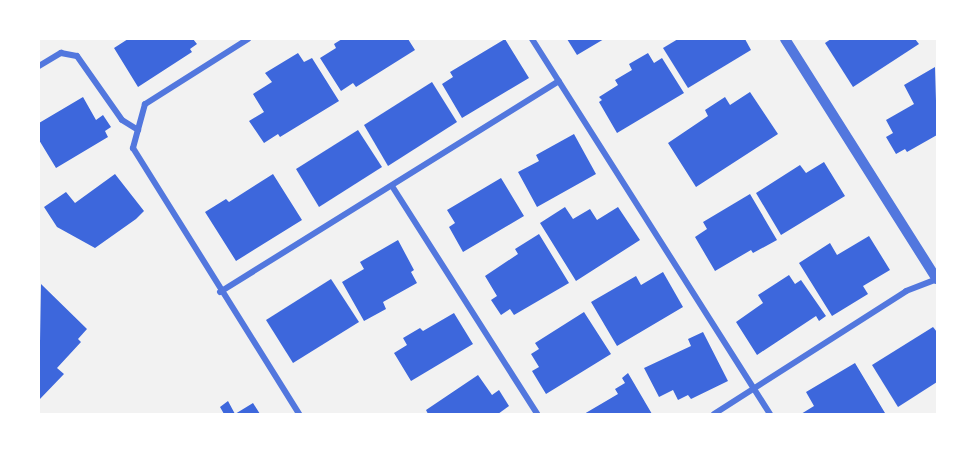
<!DOCTYPE html>
<style>
body{margin:0}
#map{position:relative;width:976px;height:453px;overflow:hidden;background:#f2f2f2;font-family:"Archivo Narrow",sans-serif}
div>[style]{position:absolute}
.building>*{inset:0;background:#3d67dc}
.minor>*{height:6px;margin:-3px;padding:0 3px;transform-origin:3px;border-radius:3px;background:#5277de}
.tertiary>*{height:10px;margin:-5px;padding:0 5px;transform-origin:5px;border-radius:5px;background:#5277de}
span{translate:-50% -50%;white-space:nowrap;text-align:center;line-height:1.15;-webkit-text-stroke:6px #fff;paint-order:stroke}
.frame{position:absolute;inset:0;border:40px solid #fff;pointer-events:none}
</style>
<div id="map">
<div class="building">
<div style="clip-path:polygon(128px 39px,193px 39px,197px 44px,190px 49px,192px 52px,138px 87px,114px 48px)"></div>
<div style="clip-path:polygon(342px 39px,408px 39px,415px 50px,356px 87px,353px 83px,341px 91px,320px 58px,336px 48px,334px 44px)"></div>
<div style="clip-path:polygon(505px 39px,529px 78px,462px 118px,442px 84px,453px 77px,450px 72px)"></div>
<div style="clip-path:polygon(567px 39px,604px 39px,577px 55px)"></div>
<div style="clip-path:polygon(678px 39px,745px 39px,751px 50px,688px 88px,663px 48px)"></div>
<div style="clip-path:polygon(831px 39px,915px 39px,919px 44px,853px 87px,825px 43px)"></div>
<div style="clip-path:polygon(298px 53px,304px 62px,312px 58px,339px 101px,280px 137px,278px 134px,264px 143px,249px 121px,264px 112px,253px 94px,272px 82px,265px 73px)"></div>
<div style="clip-path:polygon(648px 53px,654px 63px,662px 58px,684px 93px,617px 133px,599px 102px,602px 100px,599px 97px,618px 85px,615px 80px,632px 70px,629px 64px)"></div>
<div style="clip-path:polygon(935px 67px,937px 135px,907px 152px,905px 149px,896px 154px,886px 137px,893px 133px,886px 120px,914px 104px,904px 85px)"></div>
<div style="clip-path:polygon(432px 82px,457px 122px,388px 166px,364px 125px)"></div>
<div style="clip-path:polygon(750px 92px,778px 134px,696px 187px,668px 143px,708px 116px,705px 110px,725px 97px,730px 105px)"></div>
<div style="clip-path:polygon(83px 97px,96px 120px,103px 115px,111px 127px,105px 131px,108px 137px,56px 168px,39px 140px,39px 123px)"></div>
<div style="clip-path:polygon(358px 130px,382px 167px,319px 207px,296px 169px)"></div>
<div style="clip-path:polygon(574px 134px,596px 174px,537px 207px,518px 172px,539px 161px,536px 155px)"></div>
<div style="clip-path:polygon(824px 162px,845px 196px,781px 235px,756px 193px,800px 165px,806px 173px)"></div>
<div style="clip-path:polygon(115px 174px,144px 211px,136px 219px,95px 248px,57px 227px,44px 207px,66px 192px,75px 203px)"></div>
<div style="clip-path:polygon(273px 174px,302px 220px,236px 261px,205px 212px,226px 199px,229px 202px)"></div>
<div style="clip-path:polygon(501px 178px,524px 216px,463px 252px,449px 227px,455px 223px,447px 210px)"></div>
<div style="clip-path:polygon(750px 194px,777px 240px,753px 253px,751px 250px,715px 271px,695px 237px,707px 229px,703px 222px)"></div>
<div style="clip-path:polygon(565px 207px,573px 219px,590px 209px,597px 220px,618px 207px,640px 240px,576px 281px,540px 223px)"></div>
<div style="clip-path:polygon(539px 234px,569px 283px,514px 315px,510px 309px,501px 315px,491px 300px,497px 296px,485px 276px,518px 254px,515px 249px)"></div>
<div style="clip-path:polygon(869px 236px,890px 270px,863px 286px,868px 294px,832px 316px,799px 263px,830px 243px,837px 255px)"></div>
<div style="clip-path:polygon(398px 240px,414px 270px,411px 272px,417px 283px,383px 302px,386px 309px,364px 321px,342px 282px,364px 269px,360px 262px)"></div>
<div style="clip-path:polygon(663px 272px,683px 307px,617px 346px,591px 302px,636px 276px,641px 285px)"></div>
<div style="clip-path:polygon(789px 275px,795px 284px,801px 280px,826px 316px,819px 321px,816px 316px,757px 355px,736px 322px,763px 303px,758px 295px)"></div>
<div style="clip-path:polygon(331px 279px,359px 322px,293px 363px,266px 320px)"></div>
<div style="clip-path:polygon(41px 284px,87px 329px,78px 339px,81px 342px,57px 368px,64px 374px,39px 400px)"></div>
<div style="clip-path:polygon(584px 312px,611px 354px,546px 394px,532px 371px,539px 367px,531px 354px,539px 349px,535px 343px)"></div>
<div style="clip-path:polygon(454px 313px,473px 344px,411px 381px,394px 353px,407px 345px,403px 338px,420px 328px,423px 331px)"></div>
<div style="clip-path:polygon(933px 327px,937px 332px,937px 382px,898px 407px,872px 365px)"></div>
<div style="clip-path:polygon(703px 332px,728px 381px,691px 399px,688px 395px,678px 400px,673px 390px,659px 397px,644px 368px,691px 346px,688px 339px)"></div>
<div style="clip-path:polygon(855px 363px,885px 413px,801px 414px,814px 406px,806px 392px)"></div>
<div style="clip-path:polygon(628px 373px,652px 414px,584px 414px,618px 394px,615px 389px,625px 383px,622px 378px)"></div>
<div style="clip-path:polygon(478px 375px,492px 395px,499px 390px,509px 406px,498px 414px,428px 414px,426px 410px)"></div>
<div style="clip-path:polygon(228px 401px,235px 414px,253px 403px,260px 414px,224px 414px,220px 407px)"></div>
</div>
<div class="minor">
<div style="left:248px;top:39px;width:122px;rotate:147.7deg"></div>
<div style="left:145px;top:104px;width:46px;rotate:105.3deg"></div>
<div style="left:133px;top:148px;width:314px;rotate:58deg"></div>
<div style="left:532px;top:39px;width:444px;rotate:57.6deg"></div>
<div style="left:39px;top:66px;width:26px;rotate:-31deg"></div>
<div style="left:61px;top:53px;width:16px;rotate:11deg"></div>
<div style="left:77px;top:56px;width:78px;rotate:54.9deg"></div>
<div style="left:122px;top:120px;width:19px;rotate:32deg"></div>
<div style="left:392px;top:186px;width:270px;rotate:57.5deg"></div>
<div style="left:220px;top:292px;width:399px;rotate:-31.9deg"></div>
<div style="left:714px;top:414px;width:228px;rotate:-32.6deg"></div>
<div style="left:906px;top:291px;width:33px;rotate:-21deg"></div>
</div>
<div class="tertiary">
<div style="left:785px;top:39px;width:284px;rotate:57.7deg"></div>
</div>
<div class="frame"></div>
</div>
